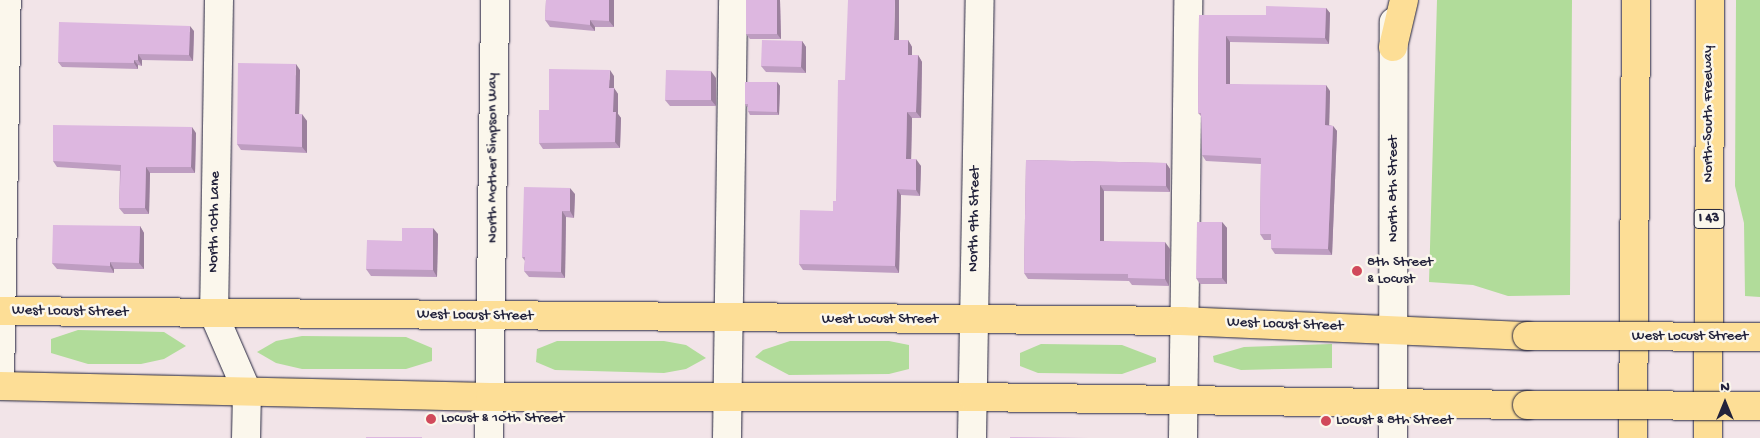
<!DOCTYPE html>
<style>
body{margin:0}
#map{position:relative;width:1760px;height:438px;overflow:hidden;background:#f2e4e8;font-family:"Gochi Hand",sans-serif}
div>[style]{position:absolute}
.green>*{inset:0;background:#b1dc9a}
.roads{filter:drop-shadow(0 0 1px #22223b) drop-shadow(0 0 1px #22223b)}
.minor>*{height:28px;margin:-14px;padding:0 14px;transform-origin:14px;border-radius:14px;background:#fbf7ec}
.major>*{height:28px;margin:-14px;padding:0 14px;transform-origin:14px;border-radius:14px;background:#fdde96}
.highway>*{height:28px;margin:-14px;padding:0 14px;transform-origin:14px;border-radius:14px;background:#fdde96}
.bridges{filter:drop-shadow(0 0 1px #22223b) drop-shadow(0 0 1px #22223b)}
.major-bridge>*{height:28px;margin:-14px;padding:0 14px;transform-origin:14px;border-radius:14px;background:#fdde96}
.wall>*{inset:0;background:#be9dc1}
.shaded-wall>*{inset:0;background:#9b809d}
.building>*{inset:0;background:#ddb7e0}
.dots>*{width:14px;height:14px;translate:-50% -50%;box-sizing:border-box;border:2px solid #fbf7ec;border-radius:50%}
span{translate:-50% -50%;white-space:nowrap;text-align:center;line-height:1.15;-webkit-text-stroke:5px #fbf7ec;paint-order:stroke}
.shield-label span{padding:1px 4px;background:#fbf7ec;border:1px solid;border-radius:4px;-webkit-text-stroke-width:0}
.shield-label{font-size:14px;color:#22223b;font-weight:700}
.street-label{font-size:15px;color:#22223b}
.poi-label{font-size:15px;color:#22223b}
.left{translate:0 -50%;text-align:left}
.north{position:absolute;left:1700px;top:378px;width:50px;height:50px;-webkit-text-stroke:4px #fbf7ec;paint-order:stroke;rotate:0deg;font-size:14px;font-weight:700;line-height:20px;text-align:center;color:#22223b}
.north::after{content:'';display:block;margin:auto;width:18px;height:22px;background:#22223b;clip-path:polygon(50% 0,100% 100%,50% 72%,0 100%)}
</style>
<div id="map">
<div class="green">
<div style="clip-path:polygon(1437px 0,1572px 0,1570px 295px,1508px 296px,1473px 285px,1429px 282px)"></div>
<div style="clip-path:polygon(1736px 0,1760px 0,1760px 297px,1745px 296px,1744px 223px,1735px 186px)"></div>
<div style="clip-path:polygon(78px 330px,164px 332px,186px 346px,164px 359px,141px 364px,88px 364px,51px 353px,51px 339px)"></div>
<div style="clip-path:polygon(302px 336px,406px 337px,432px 348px,432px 361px,406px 369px,302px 369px,276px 363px,257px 352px,276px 341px)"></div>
<div style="clip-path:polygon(557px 341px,664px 341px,686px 345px,706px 358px,686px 369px,664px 373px,555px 370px,536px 362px,537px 349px)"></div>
<div style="clip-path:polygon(790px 341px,889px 341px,909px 345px,909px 369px,889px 374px,789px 375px,755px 357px,763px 350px)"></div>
<div style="clip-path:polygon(1041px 344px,1122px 345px,1156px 358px,1156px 362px,1122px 374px,1038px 373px,1020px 366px,1020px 353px)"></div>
<div style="clip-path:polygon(1332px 344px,1332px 368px,1241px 370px,1214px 362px,1213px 356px,1244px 347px)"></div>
</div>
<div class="roads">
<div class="minor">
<div style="left:219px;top:0;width:315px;rotate:90.9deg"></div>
<div style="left:214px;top:315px;width:83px;rotate:66.5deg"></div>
<div style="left:247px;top:391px;width:47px;rotate:91.2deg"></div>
<div style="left:0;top:382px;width:382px;rotate:-89deg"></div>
<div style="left:489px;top:438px;width:438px;rotate:-89.2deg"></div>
<div style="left:727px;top:438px;width:438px;rotate:-89.2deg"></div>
<div style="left:972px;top:438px;width:438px;rotate:-89deg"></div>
<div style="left:1183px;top:438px;width:438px;rotate:-89.3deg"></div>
<div style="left:1393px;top:438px;width:416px;rotate:-89.9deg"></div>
</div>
<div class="major">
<div style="left:0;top:311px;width:1183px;rotate:0.48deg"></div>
<div style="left:1183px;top:321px;width:344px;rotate:2.5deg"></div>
<div style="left:0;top:386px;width:490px;rotate:1.3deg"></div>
<div style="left:490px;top:397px;width:483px"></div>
<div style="left:973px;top:397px;width:554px;rotate:0.83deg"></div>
</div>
<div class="highway">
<div style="left:1393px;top:47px;width:48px;rotate:-76.8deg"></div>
<div style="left:1633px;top:438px;width:438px;rotate:-89.6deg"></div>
<div style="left:1708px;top:438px;width:438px;rotate:-89.7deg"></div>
</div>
</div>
<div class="bridges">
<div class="major-bridge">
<div style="left:1527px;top:336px;width:233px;rotate:0.2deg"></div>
<div style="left:1527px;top:405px;width:233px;rotate:0.2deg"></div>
</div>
</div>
<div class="wall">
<div style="clip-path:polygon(546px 0,614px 0,614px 27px,595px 27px,595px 31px,550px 27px,545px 20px)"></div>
<div style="clip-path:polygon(780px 0,781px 39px,750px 39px,746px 34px)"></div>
<div style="clip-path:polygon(1326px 8px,1330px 13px,1329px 44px,1230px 42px,1230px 84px,1330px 91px,1329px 125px,1333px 126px,1337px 131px,1332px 255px,1275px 254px,1271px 248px,1271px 240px,1264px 240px,1260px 234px,1261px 164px,1206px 161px,1202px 155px,1202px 117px,1198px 113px,1199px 15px,1266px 15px)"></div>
<div style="clip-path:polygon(194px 31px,193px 61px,142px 60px,142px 66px,138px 65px,138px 69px,62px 67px,58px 62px)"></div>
<div style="clip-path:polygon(899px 40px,908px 40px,912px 47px,912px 55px,918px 55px,922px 62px,921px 118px,912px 118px,911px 159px,921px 166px,920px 196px,901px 195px,899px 273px,803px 270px,799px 264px,833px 211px,836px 201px,845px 80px)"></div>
<div style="clip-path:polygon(802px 41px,806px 47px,806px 73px,766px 72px,761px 66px)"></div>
<div style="clip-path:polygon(300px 70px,299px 114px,307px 121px,307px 153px,241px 150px,237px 144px)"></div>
<div style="clip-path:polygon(614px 76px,614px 88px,618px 94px,618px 114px,621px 118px,620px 148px,543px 149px,539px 143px)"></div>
<div style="clip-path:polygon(716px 78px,716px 106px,670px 106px,665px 100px)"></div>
<div style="clip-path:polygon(777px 82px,780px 86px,779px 115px,750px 115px,748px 111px,748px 107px,747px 107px,745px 104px)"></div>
<div style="clip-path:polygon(196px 133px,195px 173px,150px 173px,149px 214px,124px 214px,119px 208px,120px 171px,57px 167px,53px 161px)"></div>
<div style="clip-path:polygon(1026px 160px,1166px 163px,1170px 169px,1170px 192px,1104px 191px,1104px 241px,1170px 249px,1169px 286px,1132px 285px,1129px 281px,1028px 279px,1024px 273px)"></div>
<div style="clip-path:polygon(575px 194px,574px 218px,566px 217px,565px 278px,529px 277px,524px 271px,525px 261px,522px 257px)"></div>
<div style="clip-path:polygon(1222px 222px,1227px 228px,1227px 284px,1200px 284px,1196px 278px)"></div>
<div style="clip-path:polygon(140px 226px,144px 233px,144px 269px,114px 269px,114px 273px,57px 269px,52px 263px)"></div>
<div style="clip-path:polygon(438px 234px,437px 277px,371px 276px,366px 269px,402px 241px)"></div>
</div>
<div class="shaded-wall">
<div style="clip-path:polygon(609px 0,614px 0,614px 27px,609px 21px)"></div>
<div style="clip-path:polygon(777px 0,780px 0,781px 39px,777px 34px)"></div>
<div style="clip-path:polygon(895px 0,899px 0,899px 46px,894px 40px)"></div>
<div style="clip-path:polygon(1326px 8px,1330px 13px,1329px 44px,1325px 38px)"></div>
<div style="clip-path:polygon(590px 20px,595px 27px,595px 31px,590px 25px)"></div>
<div style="clip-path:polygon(190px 26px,194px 31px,193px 61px,189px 55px)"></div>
<div style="clip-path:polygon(1226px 36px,1230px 42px,1230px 90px,1226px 84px)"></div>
<div style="clip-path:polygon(908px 40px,912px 47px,912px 61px,908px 55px)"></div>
<div style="clip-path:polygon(802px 41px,806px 47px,806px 73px,801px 67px)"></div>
<div style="clip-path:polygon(138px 54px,142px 60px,142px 66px,138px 60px)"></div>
<div style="clip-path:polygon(918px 55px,922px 62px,921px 118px,916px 112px)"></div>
<div style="clip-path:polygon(134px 60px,138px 65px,138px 69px,134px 63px)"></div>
<div style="clip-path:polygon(296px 64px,300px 70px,299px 121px,295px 114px)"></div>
<div style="clip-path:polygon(610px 70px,614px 76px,614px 88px,618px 94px,618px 114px,621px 118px,620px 148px,615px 142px,613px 112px,609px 88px)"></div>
<div style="clip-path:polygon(711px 71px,716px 78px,716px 106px,711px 100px)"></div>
<div style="clip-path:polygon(777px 82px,780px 86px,779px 115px,777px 112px)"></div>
<div style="clip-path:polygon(1326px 85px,1330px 91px,1329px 131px,1325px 125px)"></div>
<div style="clip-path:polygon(907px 112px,912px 118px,911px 165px,906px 159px)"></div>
<div style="clip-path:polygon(302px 114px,307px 121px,307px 153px,302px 147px)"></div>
<div style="clip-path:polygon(1333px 126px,1337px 131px,1332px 255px,1328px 249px)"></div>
<div style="clip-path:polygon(192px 127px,196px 133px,195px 173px,191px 167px)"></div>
<div style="clip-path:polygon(916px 159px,921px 166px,920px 196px,916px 190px)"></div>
<div style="clip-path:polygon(1166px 163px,1170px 169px,1170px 192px,1166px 186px)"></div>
<div style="clip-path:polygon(146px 167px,150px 173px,149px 214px,145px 208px)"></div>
<div style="clip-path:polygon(1100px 185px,1104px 191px,1104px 247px,1100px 241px)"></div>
<div style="clip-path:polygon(570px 188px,575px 194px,574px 218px,570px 211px)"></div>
<div style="clip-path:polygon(897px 189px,901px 195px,899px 273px,895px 266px)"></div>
<div style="clip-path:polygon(562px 211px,566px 217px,565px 278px,561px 272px)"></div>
<div style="clip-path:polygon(1222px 222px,1227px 228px,1227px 284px,1222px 278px)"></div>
<div style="clip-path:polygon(140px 226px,144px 233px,144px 269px,139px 263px)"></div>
<div style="clip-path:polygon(433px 228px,438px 234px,437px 277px,433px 270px)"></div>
<div style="clip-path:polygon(1165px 242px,1170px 249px,1169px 286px,1165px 279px)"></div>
<div style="clip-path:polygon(110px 262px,114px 269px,114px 273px,110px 266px)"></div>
</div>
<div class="building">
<div style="clip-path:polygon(546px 0,609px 0,609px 21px,590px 20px,590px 25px,545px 20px)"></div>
<div style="clip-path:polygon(746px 0,777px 0,777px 34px,746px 34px)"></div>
<div style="clip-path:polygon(848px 0,895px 0,894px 40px,908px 40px,908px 55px,918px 55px,916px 112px,907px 112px,906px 159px,916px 159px,916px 190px,897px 189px,895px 266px,799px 264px,800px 210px,833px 211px,833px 201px,836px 201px,838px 80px,845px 80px)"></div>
<div style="clip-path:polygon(1266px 6px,1326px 8px,1325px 38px,1226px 36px,1226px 84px,1326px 85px,1325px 125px,1333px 126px,1328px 249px,1271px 248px,1271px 234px,1260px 234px,1261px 158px,1202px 155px,1201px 113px,1198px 113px,1199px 15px,1266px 15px)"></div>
<div style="clip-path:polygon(59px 22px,190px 26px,189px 55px,138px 54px,138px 60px,134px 60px,134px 63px,58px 62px)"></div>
<div style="clip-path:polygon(762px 40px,802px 41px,801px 67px,761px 66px)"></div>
<div style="clip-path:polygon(238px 63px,296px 64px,295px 114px,302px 114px,302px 147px,237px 144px)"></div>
<div style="clip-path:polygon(549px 69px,610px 70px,609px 88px,614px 88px,613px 112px,616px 112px,615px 142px,539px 143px,539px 110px,549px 110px)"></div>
<div style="clip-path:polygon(666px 70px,711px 71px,711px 100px,665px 100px)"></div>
<div style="clip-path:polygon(745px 82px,777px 82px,777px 112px,748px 111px,748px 104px,745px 104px)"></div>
<div style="clip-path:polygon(53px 125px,192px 127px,191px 167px,146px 167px,145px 208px,119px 208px,121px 165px,53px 161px)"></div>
<div style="clip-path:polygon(1026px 160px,1166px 163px,1166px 186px,1100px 185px,1100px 241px,1165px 242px,1165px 279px,1128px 278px,1128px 274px,1024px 273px)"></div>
<div style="clip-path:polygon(524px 187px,570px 188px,570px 211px,562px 211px,561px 272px,524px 271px,525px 257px,522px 257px)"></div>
<div style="clip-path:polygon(1197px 222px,1222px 222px,1222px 278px,1196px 278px)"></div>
<div style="clip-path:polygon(53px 225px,140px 226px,139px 263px,110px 262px,110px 266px,52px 263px)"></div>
<div style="clip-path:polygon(402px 228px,433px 228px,433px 270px,366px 269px,367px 240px,402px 241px)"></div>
<div style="clip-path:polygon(366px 437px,422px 437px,422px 438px,366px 438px)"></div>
<div style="clip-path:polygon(1010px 437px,1089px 438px,1010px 438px)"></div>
</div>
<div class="dots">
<div style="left:1357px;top:271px;background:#d1495b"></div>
<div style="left:431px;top:419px;background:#d1495b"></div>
<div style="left:1326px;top:421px;background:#d1495b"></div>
</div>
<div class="shield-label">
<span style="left:1709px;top:219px">I 43</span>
</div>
<div class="street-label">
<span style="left:1709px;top:114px;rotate:-90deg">North-South Freeway</span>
<span style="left:493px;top:158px;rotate:-90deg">North Mother Simpson Way</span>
<span style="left:1394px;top:189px;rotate:-90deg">North 8th Street</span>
<span style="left:975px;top:219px;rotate:-89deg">North 9th Street</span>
<span style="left:215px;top:222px;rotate:-89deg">North 10th Lane</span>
<span style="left:70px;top:312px;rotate:1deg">West Locust Street</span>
<span style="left:475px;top:316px;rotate:1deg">West Locust Street</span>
<span style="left:880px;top:320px">West Locust Street</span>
<span style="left:1285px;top:325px;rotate:2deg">West Locust Street</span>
<span style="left:1690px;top:337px">West Locust Street</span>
</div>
<div class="poi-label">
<span class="left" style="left:1367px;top:271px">8th Street<br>&amp; Locust</span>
<span class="left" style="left:441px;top:419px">Locust &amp; 10th Street</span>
<span class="left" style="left:1336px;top:421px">Locust &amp; 8th Street</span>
</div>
<div class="north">N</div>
</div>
